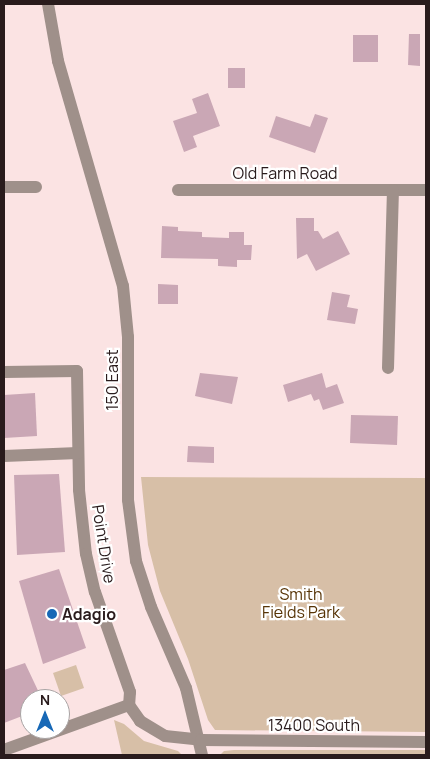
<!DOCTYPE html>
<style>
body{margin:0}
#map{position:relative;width:430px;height:759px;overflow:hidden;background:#fbe3e3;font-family:Manrope,sans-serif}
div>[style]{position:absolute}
.green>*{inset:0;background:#d7bfa7}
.building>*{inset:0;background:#caa7b5}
.minor>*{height:12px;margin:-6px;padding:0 6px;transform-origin:6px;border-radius:6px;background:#9f908a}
.dots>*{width:14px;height:14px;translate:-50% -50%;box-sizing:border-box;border:2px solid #fff;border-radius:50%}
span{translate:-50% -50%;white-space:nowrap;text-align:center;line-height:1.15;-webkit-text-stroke:4.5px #fff;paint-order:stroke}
.street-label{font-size:16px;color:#291b1c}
.park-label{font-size:16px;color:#573406}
.poi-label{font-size:16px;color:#291b1c;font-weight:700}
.left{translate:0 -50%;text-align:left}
.frame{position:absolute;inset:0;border:5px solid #291b1c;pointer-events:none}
.north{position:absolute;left:20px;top:689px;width:50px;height:50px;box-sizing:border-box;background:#fff;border:1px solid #a9a4a4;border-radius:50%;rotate:0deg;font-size:14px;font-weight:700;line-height:20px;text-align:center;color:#291b1c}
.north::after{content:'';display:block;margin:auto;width:18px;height:22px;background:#1768b6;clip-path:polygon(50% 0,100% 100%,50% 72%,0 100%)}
</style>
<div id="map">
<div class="green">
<div style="clip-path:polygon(141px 477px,426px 478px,426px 732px,215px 730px,208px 720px,188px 659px,160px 591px,148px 545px)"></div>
<div style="clip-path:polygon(76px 665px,84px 688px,61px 696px,53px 673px)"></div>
<div style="clip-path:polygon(114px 720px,124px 724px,144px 741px,178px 751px,182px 755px,122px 755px)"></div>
<div style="clip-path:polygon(234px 750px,426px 750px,426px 755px,220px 755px,224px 751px)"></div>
</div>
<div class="building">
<div style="clip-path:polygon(409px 34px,420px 34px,420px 66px,408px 65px)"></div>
<div style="clip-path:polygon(353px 35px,378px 35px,378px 62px,353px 62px)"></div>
<div style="clip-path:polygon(228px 68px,245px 68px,245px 88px,228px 88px)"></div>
<div style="clip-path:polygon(208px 93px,220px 126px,193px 136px,197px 147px,184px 152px,173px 121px,197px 113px,192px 99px)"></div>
<div style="clip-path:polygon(315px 114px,328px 118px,315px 153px,269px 137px,276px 116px,310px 127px)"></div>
<div style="clip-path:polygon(296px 218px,314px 218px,314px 231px,318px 231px,323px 239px,338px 231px,350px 254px,316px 271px,307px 254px,297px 259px)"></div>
<div style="clip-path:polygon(162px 226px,178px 227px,178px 231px,202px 232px,202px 237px,229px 238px,229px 232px,244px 232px,244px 245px,252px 245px,251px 260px,237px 260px,237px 267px,218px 266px,218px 259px,161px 258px)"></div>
<div style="clip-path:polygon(158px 284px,178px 285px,178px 304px,158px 304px)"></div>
<div style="clip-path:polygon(332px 292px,350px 295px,347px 307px,358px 309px,355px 324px,327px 320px)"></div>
<div style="clip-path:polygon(200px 373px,238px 377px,232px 404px,195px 396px)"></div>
<div style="clip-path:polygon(322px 373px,326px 388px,337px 384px,344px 403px,323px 410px,319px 399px,314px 401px,311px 394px,288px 402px,283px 385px)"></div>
<div style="clip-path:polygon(35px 393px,37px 436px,4px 438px,4px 395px)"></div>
<div style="clip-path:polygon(351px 415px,398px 416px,397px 445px,350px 443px)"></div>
<div style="clip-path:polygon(188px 446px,214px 447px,214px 463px,187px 462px)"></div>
<div style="clip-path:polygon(59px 474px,65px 552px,17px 555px,14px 475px)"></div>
<div style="clip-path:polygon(59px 569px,86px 648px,43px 664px,19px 581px)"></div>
<div style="clip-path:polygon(25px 663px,42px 699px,30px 699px,30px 713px,4px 723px,4px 670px)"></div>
</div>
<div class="minor">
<div style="left:48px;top:4px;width:58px;rotate:80deg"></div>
<div style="left:58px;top:61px;width:234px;rotate:73.9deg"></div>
<div style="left:123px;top:286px;width:51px;rotate:84.4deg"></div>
<div style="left:128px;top:337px;width:163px;rotate:90deg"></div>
<div style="left:128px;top:500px;width:62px;rotate:82.5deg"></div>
<div style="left:136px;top:561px;width:48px;rotate:71.9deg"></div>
<div style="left:151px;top:607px;width:88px;rotate:66.6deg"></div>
<div style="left:186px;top:688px;width:69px;rotate:76.6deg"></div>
<div style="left:4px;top:187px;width:32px"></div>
<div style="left:178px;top:190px;width:248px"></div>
<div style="left:388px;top:368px;width:178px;rotate:-88.4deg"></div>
<div style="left:4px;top:372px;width:73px;rotate:-0.8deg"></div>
<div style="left:77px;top:371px;width:119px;rotate:89deg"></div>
<div style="left:79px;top:490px;width:64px;rotate:83.8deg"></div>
<div style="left:86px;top:554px;width:39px;rotate:77deg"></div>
<div style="left:95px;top:592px;width:106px;rotate:70.7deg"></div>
<div style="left:130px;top:692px;width:13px;rotate:94deg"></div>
<div style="left:129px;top:705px;width:19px;rotate:55deg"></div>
<div style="left:140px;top:721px;width:29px;rotate:31deg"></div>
<div style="left:165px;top:736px;width:36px;rotate:6deg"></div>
<div style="left:201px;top:740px;width:225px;rotate:0.5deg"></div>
<div style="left:4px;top:456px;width:74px;rotate:-2.3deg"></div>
<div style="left:4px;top:750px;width:133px;rotate:-19.8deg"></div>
</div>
<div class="dots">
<div style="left:52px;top:614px;background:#1768b6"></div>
</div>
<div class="street-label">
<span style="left:285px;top:173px">Old Farm Road</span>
<span style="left:112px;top:380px;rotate:-90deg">150 East</span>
<span style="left:104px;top:544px;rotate:81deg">Point Drive</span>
<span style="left:314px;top:725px">13400 South</span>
</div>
<div class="park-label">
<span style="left:301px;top:603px">Smith<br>Fields Park</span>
</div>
<div class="poi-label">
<span class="left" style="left:62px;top:614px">Adagio</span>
</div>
<div class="frame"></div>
<div class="north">N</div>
</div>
